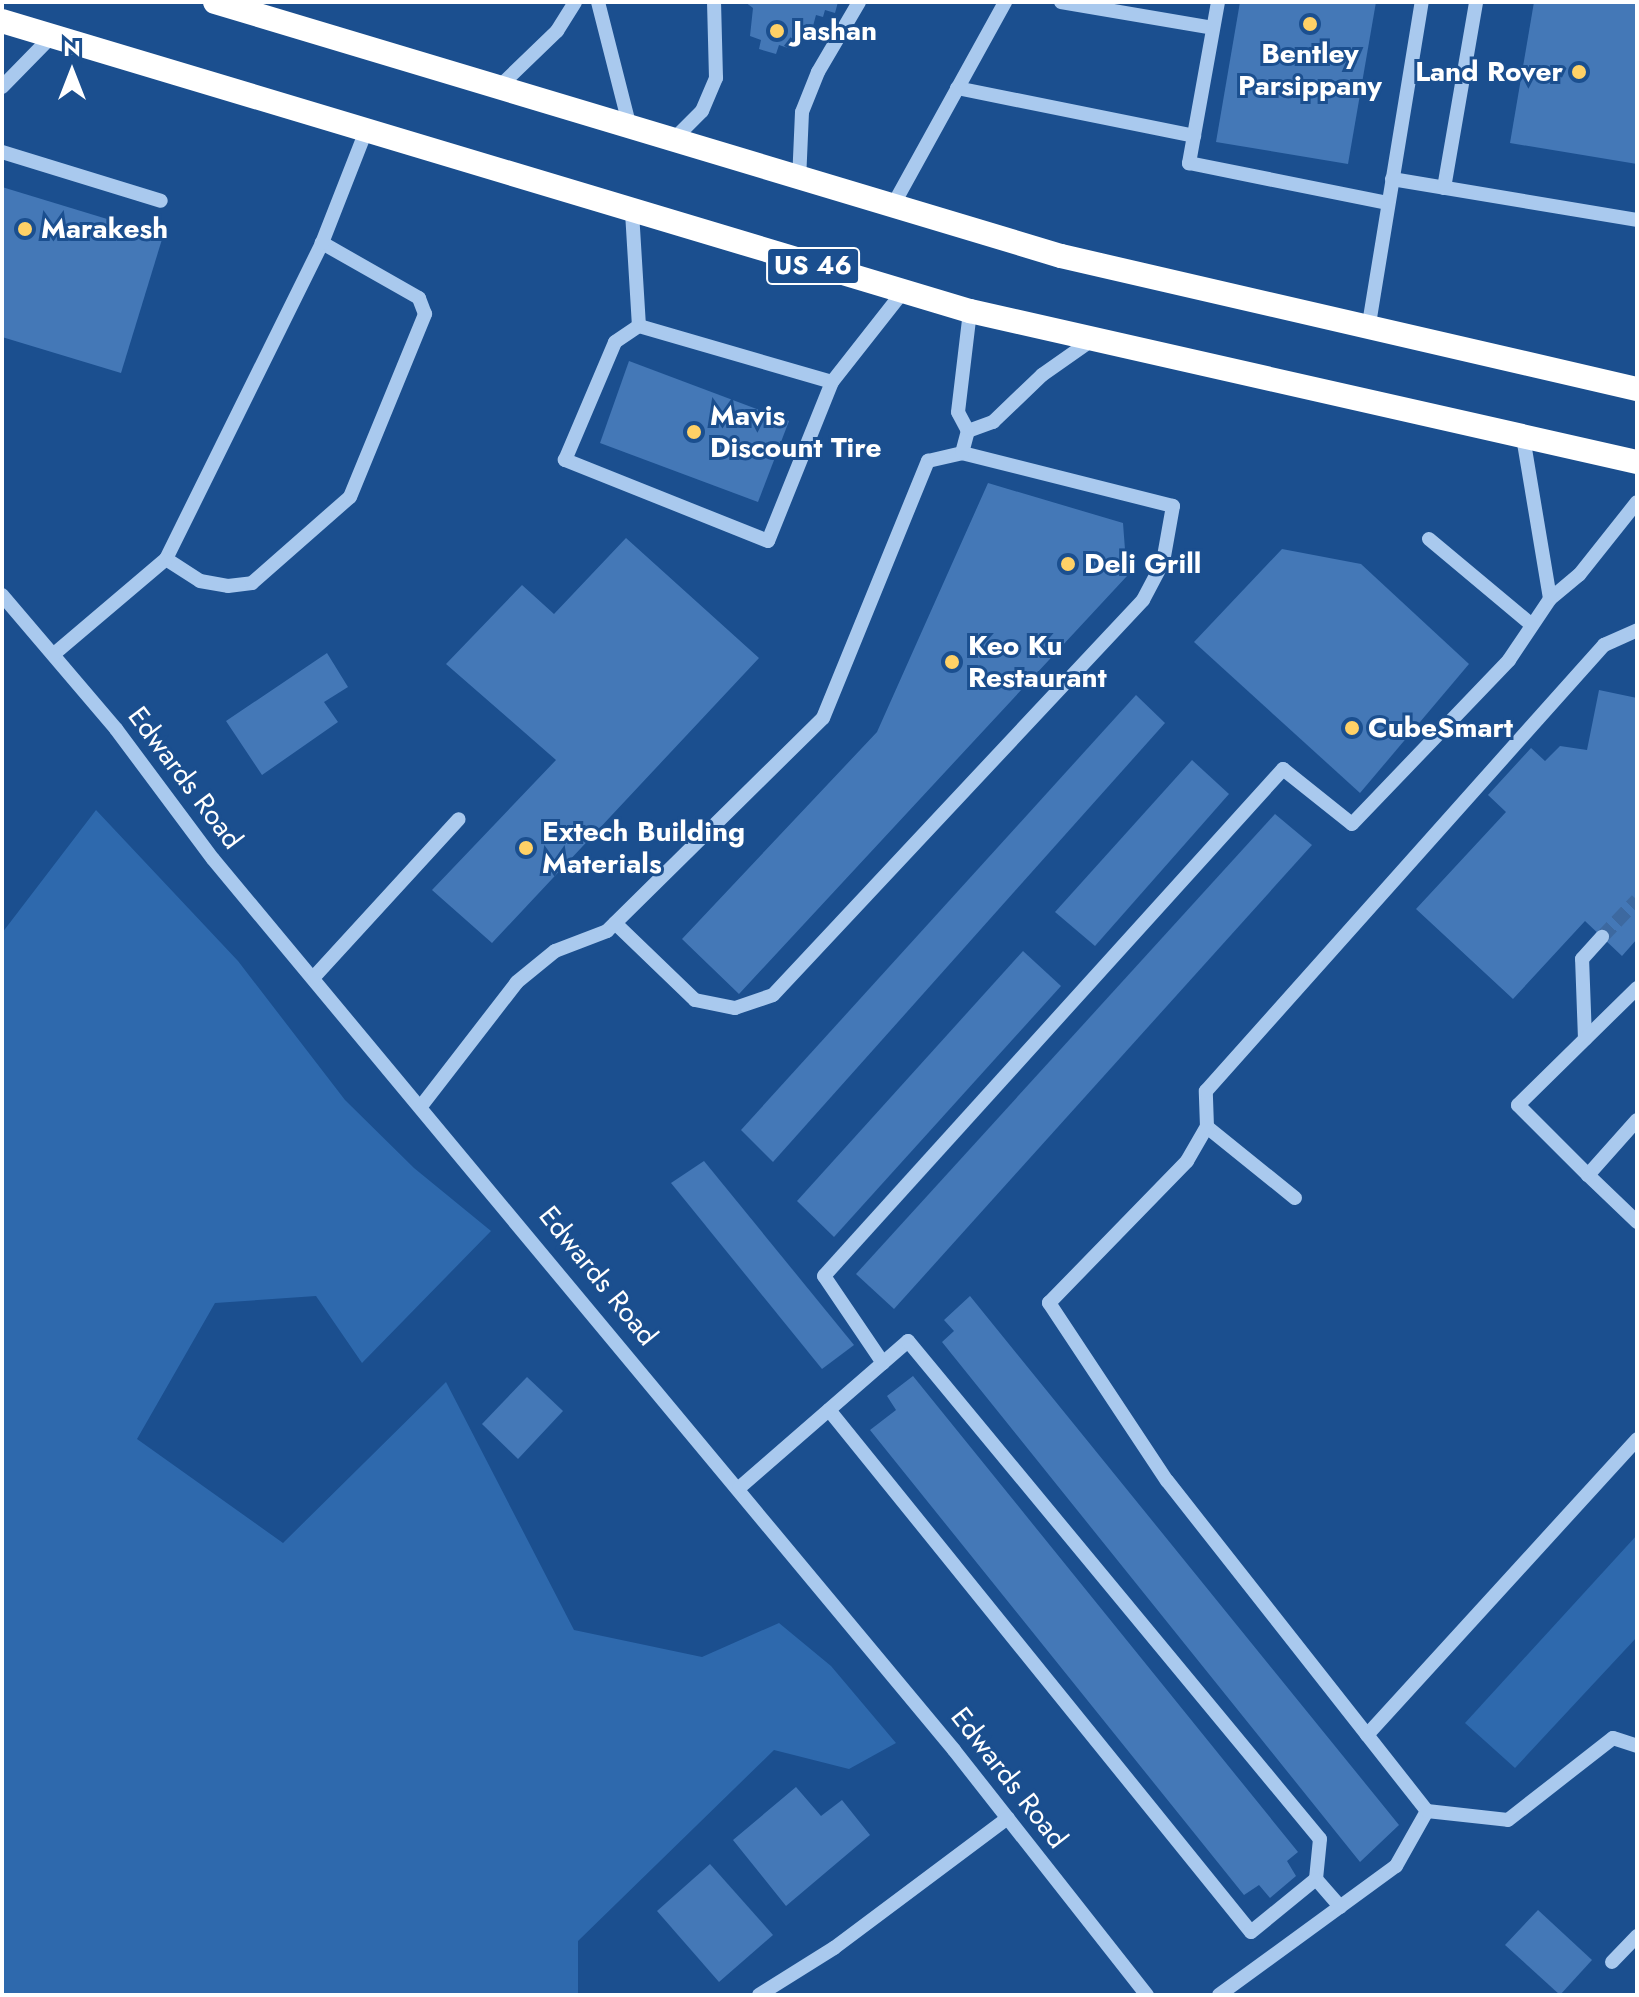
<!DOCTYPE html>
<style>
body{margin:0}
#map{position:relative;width:1639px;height:1997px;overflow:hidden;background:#1b4f8f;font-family:Jost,sans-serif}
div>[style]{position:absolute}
.green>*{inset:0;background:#2e69ad}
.building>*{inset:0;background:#4478b7}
.minor-tunnel>*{height:14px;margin-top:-7px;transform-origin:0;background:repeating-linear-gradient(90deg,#3d69a0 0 14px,transparent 0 21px)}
.minor>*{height:14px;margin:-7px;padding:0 7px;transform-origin:7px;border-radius:7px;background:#a9c9ee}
.highway>*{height:24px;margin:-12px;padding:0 12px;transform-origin:12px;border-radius:12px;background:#fff}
.dots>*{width:22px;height:22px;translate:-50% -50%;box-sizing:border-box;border:4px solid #1b4f8f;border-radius:50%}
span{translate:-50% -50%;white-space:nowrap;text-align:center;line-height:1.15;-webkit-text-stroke:6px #1b4f8f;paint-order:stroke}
.shield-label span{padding:2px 6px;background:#1b4f8f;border:2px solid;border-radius:6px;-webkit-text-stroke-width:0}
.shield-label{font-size:26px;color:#fff;font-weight:700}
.poi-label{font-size:28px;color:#fff;font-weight:700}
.left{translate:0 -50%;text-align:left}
.right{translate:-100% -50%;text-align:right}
.street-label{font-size:28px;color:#fff}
.frame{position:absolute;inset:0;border:4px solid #fff;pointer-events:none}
.north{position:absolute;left:32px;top:32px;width:80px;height:80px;-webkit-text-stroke:6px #1b4f8f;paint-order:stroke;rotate:0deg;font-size:22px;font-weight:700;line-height:32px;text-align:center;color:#fff}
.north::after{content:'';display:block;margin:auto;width:28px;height:36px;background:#fff;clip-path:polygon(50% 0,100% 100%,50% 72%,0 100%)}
</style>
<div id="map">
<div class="green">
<div style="clip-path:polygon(96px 810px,238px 961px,345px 1100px,414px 1168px,491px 1231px,362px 1363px,316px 1296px,215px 1303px,137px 1439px,283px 1543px,446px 1382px,574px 1630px,702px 1657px,779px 1623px,831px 1666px,896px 1743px,849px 1769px,774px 1750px,578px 1941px,578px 1995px,2px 1995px,2px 933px)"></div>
<div style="clip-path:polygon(1637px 1535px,1637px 1637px,1515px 1768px,1465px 1723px)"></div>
</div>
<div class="building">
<div style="clip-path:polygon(745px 2px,838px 2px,835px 13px,825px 10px,823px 17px,816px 15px,813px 26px,806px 24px,801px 40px,794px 38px,791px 49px,779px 45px,776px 54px,759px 49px,761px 40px,750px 36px,753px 8px)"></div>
<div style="clip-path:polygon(1240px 2px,1376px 2px,1348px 164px,1216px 142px)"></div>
<div style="clip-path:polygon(1534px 2px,1637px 2px,1637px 164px,1510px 143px)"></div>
<div style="clip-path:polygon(2px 187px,163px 236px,121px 373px,2px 337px)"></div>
<div style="clip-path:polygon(629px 361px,789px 421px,758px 502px,600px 443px)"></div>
<div style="clip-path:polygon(988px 483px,1123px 523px,1127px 576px,739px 994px,682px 939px,877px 732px)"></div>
<div style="clip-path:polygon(626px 538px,759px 658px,492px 943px,432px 890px,556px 760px,446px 664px,522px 585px,554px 614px)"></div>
<div style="clip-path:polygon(1282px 549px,1361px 564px,1469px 664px,1360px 793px,1194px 642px)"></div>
<div style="clip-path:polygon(327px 653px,348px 687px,324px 702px,338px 722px,262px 775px,226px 721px)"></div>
<div style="clip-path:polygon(1599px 690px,1637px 698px,1637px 939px,1622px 956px,1585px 921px,1513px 999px,1416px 909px,1506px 812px,1488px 795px,1531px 748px,1545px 761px,1560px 746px,1587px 750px)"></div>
<div style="clip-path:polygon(1136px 695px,1165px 723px,773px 1162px,741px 1130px)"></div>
<div style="clip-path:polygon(1192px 760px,1229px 794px,1095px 946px,1055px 912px)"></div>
<div style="clip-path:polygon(1275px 814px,1312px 845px,894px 1309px,856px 1274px)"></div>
<div style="clip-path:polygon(1023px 951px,1061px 986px,834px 1237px,797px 1201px)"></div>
<div style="clip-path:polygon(704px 1161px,854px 1345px,822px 1369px,671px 1183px)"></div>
<div style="clip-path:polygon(970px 1296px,1399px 1825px,1360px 1862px,942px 1342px,954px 1331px,944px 1320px)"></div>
<div style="clip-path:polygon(913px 1376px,1298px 1852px,1287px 1861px,1296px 1876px,1270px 1898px,1259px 1885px,1244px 1895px,870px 1430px,896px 1410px,887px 1396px)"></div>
<div style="clip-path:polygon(527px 1377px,563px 1411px,518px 1459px,482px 1424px)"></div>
<div style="clip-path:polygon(796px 1787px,821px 1816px,842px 1800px,870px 1835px,786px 1906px,733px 1840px)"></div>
<div style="clip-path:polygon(710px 1864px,773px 1935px,719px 1982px,657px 1911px)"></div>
<div style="clip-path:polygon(1538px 1910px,1592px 1960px,1560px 1995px,1505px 1945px)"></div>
</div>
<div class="minor-tunnel">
<div style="left:1602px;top:937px;width:51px;rotate:-46.6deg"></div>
</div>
<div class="minor">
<div style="left:598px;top:2px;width:130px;rotate:75.7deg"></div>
<div style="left:1061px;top:2px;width:154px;rotate:9.7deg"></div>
<div style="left:1218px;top:2px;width:164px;rotate:100.2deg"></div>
<div style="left:1189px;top:163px;width:202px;rotate:11.4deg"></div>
<div style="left:2px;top:87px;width:71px;rotate:-45.6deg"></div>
<div style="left:498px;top:88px;width:82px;rotate:-44deg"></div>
<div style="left:557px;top:31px;width:34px;rotate:-58deg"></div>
<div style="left:957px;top:88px;width:242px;rotate:11.4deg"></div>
<div style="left:672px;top:141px;width:42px;rotate:-45deg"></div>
<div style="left:702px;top:111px;width:36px;rotate:-67deg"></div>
<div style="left:716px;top:78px;width:76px;rotate:-91.5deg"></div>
<div style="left:2px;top:152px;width:166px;rotate:17.1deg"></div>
<div style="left:1392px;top:179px;width:248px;rotate:9.5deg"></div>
<div style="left:799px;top:181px;width:69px;rotate:-87.5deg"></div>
<div style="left:802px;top:112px;width:43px;rotate:-68.2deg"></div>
<div style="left:818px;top:72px;width:81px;rotate:-59.6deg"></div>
<div style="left:1444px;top:188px;width:189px;rotate:-80.2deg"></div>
<div style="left:892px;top:207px;width:234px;rotate:-61.1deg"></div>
<div style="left:632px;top:212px;width:114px;rotate:86.5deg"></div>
<div style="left:639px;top:326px;width:201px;rotate:16.2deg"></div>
<div style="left:832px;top:382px;width:171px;rotate:111.9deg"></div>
<div style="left:768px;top:541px;width:219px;rotate:-158.2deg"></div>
<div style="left:565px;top:460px;width:128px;rotate:-67deg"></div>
<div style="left:615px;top:342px;width:29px;rotate:-34deg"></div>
<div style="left:1368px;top:330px;width:332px;rotate:-80.7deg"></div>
<div style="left:832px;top:382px;width:113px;rotate:-51.8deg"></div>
<div style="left:968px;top:431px;width:27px;rotate:-20deg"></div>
<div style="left:993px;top:422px;width:68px;rotate:-43.8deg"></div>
<div style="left:1042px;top:375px;width:57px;rotate:-35.1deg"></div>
<div style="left:1523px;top:437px;width:164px;rotate:80.5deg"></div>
<div style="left:1550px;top:599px;width:38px;rotate:-40deg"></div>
<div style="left:1579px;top:575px;width:93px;rotate:-51.5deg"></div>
<div style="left:1429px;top:539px;width:134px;rotate:39.9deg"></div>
<div style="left:166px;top:559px;width:40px;rotate:32.9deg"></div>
<div style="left:200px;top:581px;width:28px;rotate:10deg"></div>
<div style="left:228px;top:586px;width:24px;rotate:-7deg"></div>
<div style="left:252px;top:583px;width:130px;rotate:-41.3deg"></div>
<div style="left:350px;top:497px;width:198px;rotate:-67.7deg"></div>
<div style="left:425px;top:314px;width:17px;rotate:-111deg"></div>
<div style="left:419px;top:298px;width:112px;rotate:-150.4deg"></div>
<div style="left:2px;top:595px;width:176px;rotate:49.6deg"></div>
<div style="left:116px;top:729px;width:162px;rotate:53.3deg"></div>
<div style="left:213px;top:859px;width:1159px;rotate:50.25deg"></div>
<div style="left:954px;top:1750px;width:312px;rotate:51.8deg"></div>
<div style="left:54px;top:654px;width:147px;rotate:-40.3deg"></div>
<div style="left:166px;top:559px;width:352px;rotate:-63.7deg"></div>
<div style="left:322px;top:243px;width:120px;rotate:-68.6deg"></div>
<div style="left:615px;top:923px;width:111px;rotate:43.9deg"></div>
<div style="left:695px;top:1000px;width:41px;rotate:11.3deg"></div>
<div style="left:735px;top:1008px;width:40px;rotate:-18.9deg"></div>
<div style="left:773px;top:995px;width:541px;rotate:-46.87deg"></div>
<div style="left:1143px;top:600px;width:43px;rotate:-62.2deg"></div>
<div style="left:1163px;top:562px;width:57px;rotate:-79.9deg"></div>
<div style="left:1173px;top:506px;width:218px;rotate:-165.9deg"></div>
<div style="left:314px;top:977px;width:214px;rotate:-47.5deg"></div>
<div style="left:1585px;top:1039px;width:80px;rotate:-92.1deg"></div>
<div style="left:1582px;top:959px;width:30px;rotate:-48deg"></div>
<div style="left:422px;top:1105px;width:155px;rotate:-52.3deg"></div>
<div style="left:517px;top:982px;width:49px;rotate:-39.2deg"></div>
<div style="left:555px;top:951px;width:56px;rotate:-21deg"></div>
<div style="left:607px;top:931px;width:303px;rotate:-44.6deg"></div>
<div style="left:823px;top:718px;width:278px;rotate:-67.8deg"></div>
<div style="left:928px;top:461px;width:35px;rotate:-13deg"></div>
<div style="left:962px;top:453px;width:23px;rotate:-75deg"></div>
<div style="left:968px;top:431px;width:21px;rotate:-118deg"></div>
<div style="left:958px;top:412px;width:102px;rotate:-83.2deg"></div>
<div style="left:1637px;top:1120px;width:74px;rotate:131.7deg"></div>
<div style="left:1588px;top:1175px;width:68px;rotate:43.8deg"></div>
<div style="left:1207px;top:1127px;width:113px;rotate:38.9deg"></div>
<div style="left:1588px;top:1175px;width:99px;rotate:-135deg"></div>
<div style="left:1518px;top:1105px;width:167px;rotate:-44.5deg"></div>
<div style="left:883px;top:1363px;width:105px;rotate:-124.1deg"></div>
<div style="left:824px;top:1276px;width:684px;rotate:-47.84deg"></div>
<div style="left:1283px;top:769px;width:88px;rotate:38.6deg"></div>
<div style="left:1352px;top:824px;width:227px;rotate:-46.2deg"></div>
<div style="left:1509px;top:660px;width:73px;rotate:-56.1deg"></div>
<div style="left:829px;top:1410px;width:671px;rotate:51.05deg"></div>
<div style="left:1251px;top:1932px;width:84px;rotate:-39.2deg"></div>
<div style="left:739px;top:1488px;width:224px;rotate:-41deg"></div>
<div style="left:908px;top:1341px;width:646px;rotate:50.4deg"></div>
<div style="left:1320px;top:1839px;width:40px;rotate:95.7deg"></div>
<div style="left:1316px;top:1879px;width:37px;rotate:49deg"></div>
<div style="left:1367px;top:1735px;width:401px;rotate:-47.6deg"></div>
<div style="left:1427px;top:1811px;width:81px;rotate:6.3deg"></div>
<div style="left:1508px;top:1820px;width:133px;rotate:-38deg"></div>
<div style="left:1613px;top:1738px;width:25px;rotate:18deg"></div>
<div style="left:1612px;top:1962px;width:36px;rotate:-46deg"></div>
<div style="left:759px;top:1995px;width:89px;rotate:-32.1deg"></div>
<div style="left:834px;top:1948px;width:217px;rotate:-36.8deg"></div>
<div style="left:1219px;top:1995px;width:219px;rotate:-36.1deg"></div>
<div style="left:1396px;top:1866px;width:63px;rotate:-60.6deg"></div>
<div style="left:1427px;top:1811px;width:420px;rotate:-128.2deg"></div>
<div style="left:1167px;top:1481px;width:214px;rotate:-123.5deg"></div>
<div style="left:1049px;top:1303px;width:198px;rotate:-45.8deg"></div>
<div style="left:1187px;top:1161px;width:39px;rotate:-60deg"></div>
<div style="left:1207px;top:1127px;width:36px;rotate:-92deg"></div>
<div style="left:1206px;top:1091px;width:598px;rotate:-48.26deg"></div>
<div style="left:1604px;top:645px;width:36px;rotate:-24deg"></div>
</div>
<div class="highway">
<div style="left:215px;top:2px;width:883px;rotate:16.71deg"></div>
<div style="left:1061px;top:256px;width:591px;rotate:13deg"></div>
<div style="left:2px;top:21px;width:1011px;rotate:16.68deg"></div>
<div style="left:970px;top:311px;width:684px;rotate:12.76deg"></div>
</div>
<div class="dots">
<div style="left:1310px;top:24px;background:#ffd166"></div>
<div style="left:777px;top:31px;background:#ffd166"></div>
<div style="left:1579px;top:72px;background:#ffd166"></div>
<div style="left:25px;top:229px;background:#ffd166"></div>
<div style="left:694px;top:432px;background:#ffd166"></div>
<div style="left:1068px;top:564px;background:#ffd166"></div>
<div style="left:952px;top:662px;background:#ffd166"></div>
<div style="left:1352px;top:728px;background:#ffd166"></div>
<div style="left:526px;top:848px;background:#ffd166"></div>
</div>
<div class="shield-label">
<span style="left:813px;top:266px">US 46</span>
</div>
<div class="poi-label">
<span class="left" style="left:793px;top:31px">Jashan</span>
<span style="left:1310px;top:70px">Bentley<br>Parsippany</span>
<span class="right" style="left:1563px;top:72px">Land Rover</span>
<span class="left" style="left:41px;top:229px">Marakesh</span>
<span class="left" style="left:710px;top:432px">Mavis<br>Discount Tire</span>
<span class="left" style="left:1084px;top:564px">Deli Grill</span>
<span class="left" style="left:968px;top:662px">Keo Ku<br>Restaurant</span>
<span class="left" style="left:1368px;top:728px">CubeSmart</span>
<span class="left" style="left:542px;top:848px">Extech Building<br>Materials</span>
</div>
<div class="street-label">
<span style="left:185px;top:778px;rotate:53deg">Edwards Road</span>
<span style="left:598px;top:1276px;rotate:51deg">Edwards Road</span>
<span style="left:1009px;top:1778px;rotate:52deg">Edwards Road</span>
</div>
<div class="frame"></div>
<div class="north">N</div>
</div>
